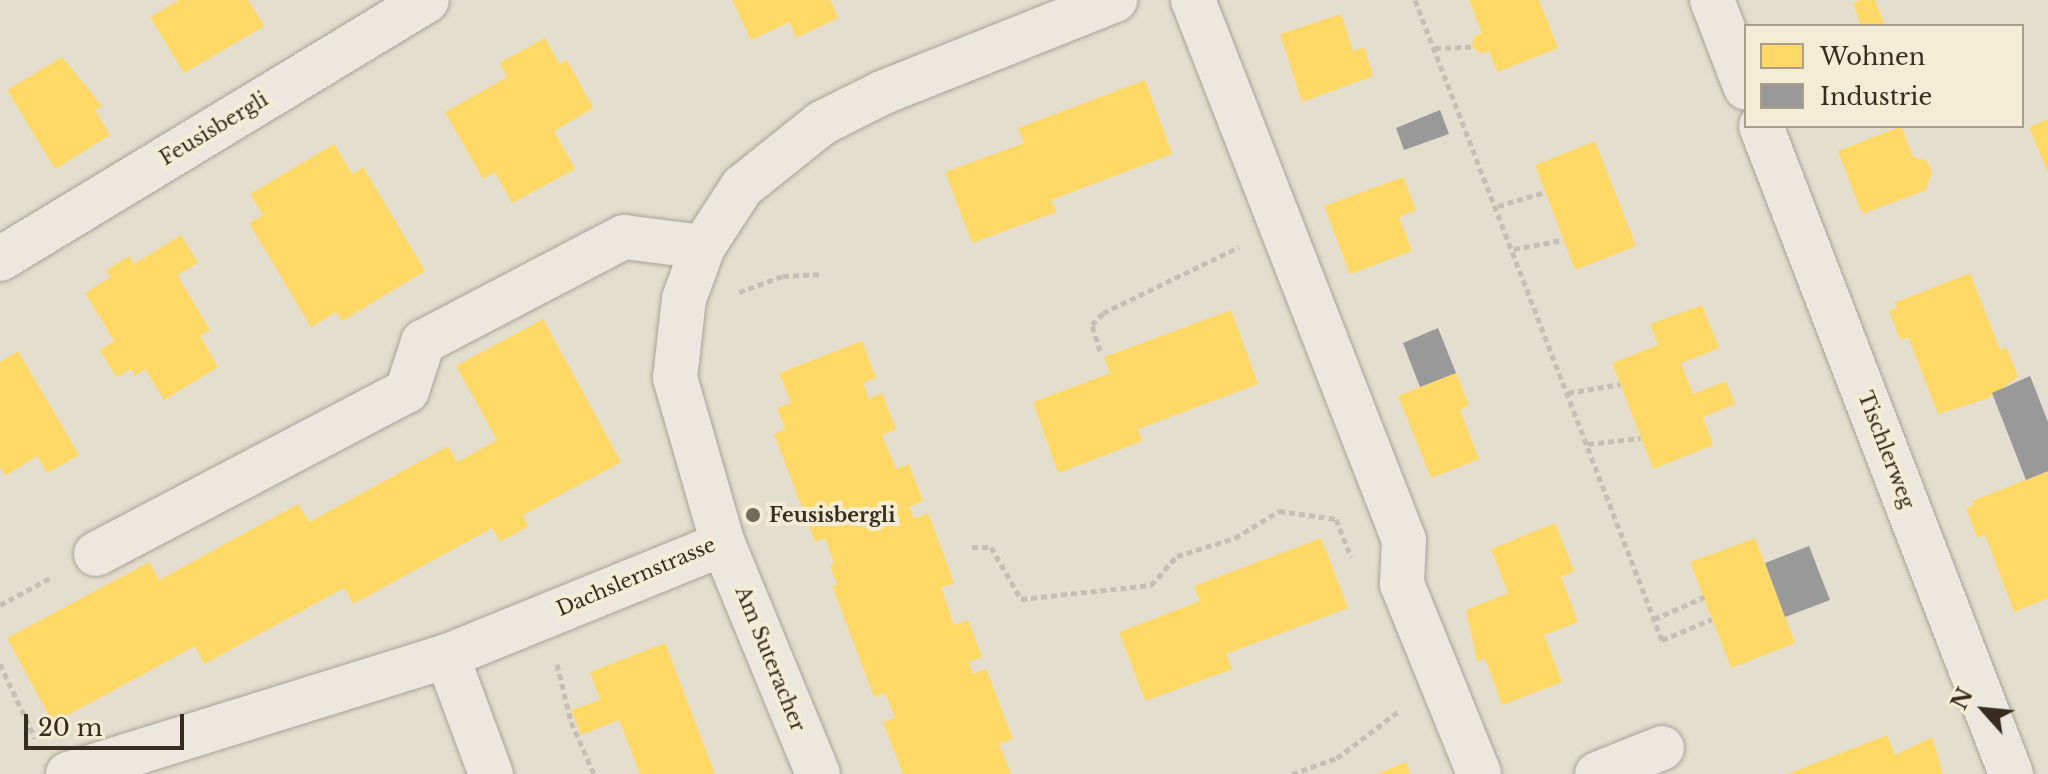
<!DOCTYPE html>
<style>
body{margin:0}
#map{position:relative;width:2048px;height:774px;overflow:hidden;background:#e4dece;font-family:"Libre Baskerville",serif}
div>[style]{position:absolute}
.homes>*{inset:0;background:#ffd966}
.industry>*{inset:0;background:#999}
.path>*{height:5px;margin-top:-2.5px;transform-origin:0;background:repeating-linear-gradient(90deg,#c5bfb6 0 6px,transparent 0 10px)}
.roads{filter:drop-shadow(0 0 2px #a9a397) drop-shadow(0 0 2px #a9a397)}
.minor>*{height:44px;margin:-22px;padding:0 22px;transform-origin:22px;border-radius:22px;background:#ece8df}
.dots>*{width:22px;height:22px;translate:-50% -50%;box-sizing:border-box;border:4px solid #f4ecd4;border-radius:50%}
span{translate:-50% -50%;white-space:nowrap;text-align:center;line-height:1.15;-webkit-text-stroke:8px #f4ecd4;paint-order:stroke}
.street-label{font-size:20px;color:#382b1f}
.poi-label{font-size:20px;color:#382b1f;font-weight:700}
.left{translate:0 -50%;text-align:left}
.legend{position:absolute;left:1744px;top:24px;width:280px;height:104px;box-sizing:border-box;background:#f4ecd4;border:2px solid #a99f8c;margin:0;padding:10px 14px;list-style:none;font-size:24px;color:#382b1f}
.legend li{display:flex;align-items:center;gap:16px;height:40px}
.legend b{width:40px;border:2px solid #a99f8c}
.north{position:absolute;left:1944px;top:670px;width:80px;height:80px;-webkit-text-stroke:6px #f4ecd4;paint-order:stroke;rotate:297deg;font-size:22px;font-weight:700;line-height:32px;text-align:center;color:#382b1f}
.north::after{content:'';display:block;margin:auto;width:28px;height:36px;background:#382b1f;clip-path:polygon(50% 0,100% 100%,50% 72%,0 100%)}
.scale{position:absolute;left:24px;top:714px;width:160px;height:36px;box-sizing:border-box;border:4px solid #382b1f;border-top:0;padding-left:10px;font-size:24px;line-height:28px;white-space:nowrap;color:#382b1f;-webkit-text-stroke:6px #f4ecd4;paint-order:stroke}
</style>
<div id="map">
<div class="homes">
<div style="clip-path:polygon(179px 0,248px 0,264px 26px,184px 73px,150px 17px)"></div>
<div style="clip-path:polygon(732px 0,830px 0,838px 18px,796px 38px,789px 22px,751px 40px)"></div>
<div style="clip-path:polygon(1469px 0,1539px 0,1558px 48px,1497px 72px,1489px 51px,1481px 54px,1472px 47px,1474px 36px,1482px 33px)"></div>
<div style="clip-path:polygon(1860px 0,1875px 0,1885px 26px,1861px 26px,1853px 3px)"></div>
<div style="clip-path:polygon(1341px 14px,1353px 51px,1364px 47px,1373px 76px,1302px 102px,1280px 34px)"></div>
<div style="clip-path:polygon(545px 38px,559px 64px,567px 60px,593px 108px,554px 131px,575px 169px,512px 203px,495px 172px,483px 179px,445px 112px,507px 77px,499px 63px)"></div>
<div style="clip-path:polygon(62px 57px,102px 106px,95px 110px,110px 135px,55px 169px,7px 90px)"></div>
<div style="clip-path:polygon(1145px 80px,1172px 154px,1051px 200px,1056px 212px,972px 243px,945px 172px,1024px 143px,1018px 128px)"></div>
<div style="clip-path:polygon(2048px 119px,2048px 173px,2029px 127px)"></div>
<div style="clip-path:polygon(1901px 126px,1913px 157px,1926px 160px,1932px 172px,1926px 190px,1862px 214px,1838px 151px)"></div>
<div style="clip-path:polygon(1595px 141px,1636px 246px,1575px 270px,1535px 165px)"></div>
<div style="clip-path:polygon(334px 144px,352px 174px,363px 167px,425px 271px,342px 321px,336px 312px,311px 327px,249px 223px,263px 215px,250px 194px)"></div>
<div style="clip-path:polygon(1403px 177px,1416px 210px,1399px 217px,1412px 251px,1350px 274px,1324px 206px)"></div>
<div style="clip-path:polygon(181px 235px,198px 263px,177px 275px,210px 330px,200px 336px,218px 367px,164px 400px,145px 369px,135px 376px,131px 369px,116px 377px,100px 350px,114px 341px,85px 293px,111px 277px,106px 270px,129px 256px,134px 264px)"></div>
<div style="clip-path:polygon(1970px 273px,2000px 350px,2007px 348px,2018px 377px,1988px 398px,1938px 414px,1908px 337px,1900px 340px,1889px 311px,1897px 308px,1894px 303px)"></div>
<div style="clip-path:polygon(1702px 305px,1719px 348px,1681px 363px,1693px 394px,1726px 381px,1735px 404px,1703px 417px,1713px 445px,1653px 469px,1612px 363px,1658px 345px,1650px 324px)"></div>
<div style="clip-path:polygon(1231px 310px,1258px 384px,1138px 429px,1142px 441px,1058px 473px,1033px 402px,1110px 373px,1104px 357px)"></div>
<div style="clip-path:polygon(543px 319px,621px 462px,523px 515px,528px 526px,500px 542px,492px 528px,353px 604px,344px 588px,204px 664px,195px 646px,53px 723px,7px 638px,149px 562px,159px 580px,298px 504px,309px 522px,448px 446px,457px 462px,497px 440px,456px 366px)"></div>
<div style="clip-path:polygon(862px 341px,876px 378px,863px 383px,869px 399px,882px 393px,896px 429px,882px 435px,896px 469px,909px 464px,923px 501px,909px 507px,914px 519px,928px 513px,954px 583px,941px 588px,954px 625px,968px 620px,982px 657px,968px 662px,973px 674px,986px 669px,1013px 739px,999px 744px,1011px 774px,903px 774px,883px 722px,895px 718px,890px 705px,885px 693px,874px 697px,832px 586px,837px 585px,830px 565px,834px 563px,825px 538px,815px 542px,774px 434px,785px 429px,777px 408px,791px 403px,779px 373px)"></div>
<div style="clip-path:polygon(18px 351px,79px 455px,47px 473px,37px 456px,5px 476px,0 467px,0 362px)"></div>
<div style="clip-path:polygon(1456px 373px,1469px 405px,1460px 410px,1479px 459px,1431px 478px,1398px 396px)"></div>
<div style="clip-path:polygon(2048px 471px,2048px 598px,2014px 612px,1985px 535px,1977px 538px,1966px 508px,1974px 505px,1972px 501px)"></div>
<div style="clip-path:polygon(1555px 523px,1574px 571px,1561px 577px,1578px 622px,1544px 635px,1562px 682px,1502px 705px,1485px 658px,1477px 662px,1466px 610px,1508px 593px,1491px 549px)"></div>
<div style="clip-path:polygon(1321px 538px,1348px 608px,1226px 654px,1232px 669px,1145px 701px,1119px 632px,1200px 601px,1194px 586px)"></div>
<div style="clip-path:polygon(1755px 538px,1795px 643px,1731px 668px,1690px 562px)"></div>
<div style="clip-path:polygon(665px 643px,715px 774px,640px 774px,619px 720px,581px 735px,571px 710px,600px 700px,590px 672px)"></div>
<div style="clip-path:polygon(1887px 735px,1895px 755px,1932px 737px,1943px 774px,1787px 774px)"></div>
<div style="clip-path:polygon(1406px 762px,1410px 774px,1376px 774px)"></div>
</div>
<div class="industry">
<div style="clip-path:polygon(1440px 110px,1449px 134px,1404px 150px,1396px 128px)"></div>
<div style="clip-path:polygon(1438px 328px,1456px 373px,1420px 387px,1403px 343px)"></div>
<div style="clip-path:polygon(2030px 376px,2048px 422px,2048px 471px,2026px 480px,1992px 393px)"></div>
<div style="clip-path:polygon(1809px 546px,1830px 600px,1785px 617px,1765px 563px)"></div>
</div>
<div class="path">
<div style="left:1415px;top:0;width:686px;rotate:68.9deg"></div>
<div style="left:1662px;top:640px;width:54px;rotate:-22.8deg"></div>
<div style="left:1435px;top:48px;width:37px;rotate:-2deg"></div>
<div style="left:1498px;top:206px;width:49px;rotate:-16.6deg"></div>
<div style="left:1514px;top:249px;width:50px;rotate:-10.4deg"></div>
<div style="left:739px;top:292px;width:47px;rotate:-20deg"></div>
<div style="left:783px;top:276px;width:39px;rotate:-3deg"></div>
<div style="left:1100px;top:351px;width:27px;rotate:-107deg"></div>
<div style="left:1092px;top:325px;width:16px;rotate:-47deg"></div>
<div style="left:1103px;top:313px;width:151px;rotate:-25.9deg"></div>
<div style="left:1568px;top:393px;width:53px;rotate:-9.8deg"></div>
<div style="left:1588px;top:444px;width:53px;rotate:-6.5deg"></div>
<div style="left:972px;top:547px;width:19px"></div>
<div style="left:991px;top:547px;width:60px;rotate:60deg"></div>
<div style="left:1021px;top:599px;width:131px;rotate:-6.1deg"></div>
<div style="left:1151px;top:585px;width:39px;rotate:-48deg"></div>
<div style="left:1177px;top:556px;width:61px;rotate:-17.2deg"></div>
<div style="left:1235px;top:538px;width:52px;rotate:-31.5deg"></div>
<div style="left:1279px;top:511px;width:58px;rotate:8deg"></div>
<div style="left:1336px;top:519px;width:41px;rotate:68.5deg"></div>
<div style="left:0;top:605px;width:59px;rotate:-28.3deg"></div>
<div style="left:1654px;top:619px;width:55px;rotate:-23.7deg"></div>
<div style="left:0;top:664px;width:82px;rotate:64.7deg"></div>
<div style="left:557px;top:664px;width:60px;rotate:76.4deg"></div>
<div style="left:571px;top:722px;width:57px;rotate:66.1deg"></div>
<div style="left:1292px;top:774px;width:48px;rotate:-19.6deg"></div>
<div style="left:1337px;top:758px;width:78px;rotate:-37.2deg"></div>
</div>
<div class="roads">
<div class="minor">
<div style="left:1193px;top:0;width:580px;rotate:68.66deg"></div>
<div style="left:1404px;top:540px;width:44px;rotate:92.6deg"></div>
<div style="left:1402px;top:584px;width:205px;rotate:67.9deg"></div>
<div style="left:1712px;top:0;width:94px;rotate:68.9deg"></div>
<div style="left:1761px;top:126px;width:695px;rotate:68.9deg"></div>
<div style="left:0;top:259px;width:499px;rotate:-31.2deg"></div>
<div style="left:96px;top:554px;width:351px;rotate:-27.7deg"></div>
<div style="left:407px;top:391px;width:52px;rotate:-71.9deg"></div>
<div style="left:423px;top:342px;width:227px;rotate:-27.6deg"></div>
<div style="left:624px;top:237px;width:80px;rotate:7.2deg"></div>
<div style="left:447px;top:656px;width:126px;rotate:69.6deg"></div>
<div style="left:68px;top:774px;width:397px;rotate:-17.3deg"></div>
<div style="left:447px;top:656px;width:298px;rotate:-22.1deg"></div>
<div style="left:818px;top:774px;width:249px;rotate:-112.4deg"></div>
<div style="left:723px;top:544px;width:173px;rotate:-106.1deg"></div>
<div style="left:675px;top:378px;width:80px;rotate:-83.5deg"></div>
<div style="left:684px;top:299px;width:55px;rotate:-69.9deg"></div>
<div style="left:703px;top:247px;width:72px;rotate:-57deg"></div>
<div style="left:742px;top:187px;width:102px;rotate:-38.7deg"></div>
<div style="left:822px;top:123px;width:69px;rotate:-26.6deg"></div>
<div style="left:884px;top:92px;width:249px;rotate:-21.7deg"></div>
<div style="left:1597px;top:774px;width:70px;rotate:-21.8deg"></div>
</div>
</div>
<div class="dots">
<div style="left:753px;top:515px;background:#746a5c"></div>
</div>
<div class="street-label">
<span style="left:214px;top:129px;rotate:-31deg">Feusisbergli</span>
<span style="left:1886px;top:450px;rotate:69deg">Tischlerweg</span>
<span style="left:636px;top:577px;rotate:-23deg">Dachslernstrasse</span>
<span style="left:770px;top:659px;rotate:68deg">Am Suteracher</span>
</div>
<div class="poi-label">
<span class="left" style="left:769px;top:515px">Feusisbergli</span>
</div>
<ul class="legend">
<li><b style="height:22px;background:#ffd966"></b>Wohnen</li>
<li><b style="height:22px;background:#999"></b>Industrie</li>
</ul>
<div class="north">N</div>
<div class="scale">20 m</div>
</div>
